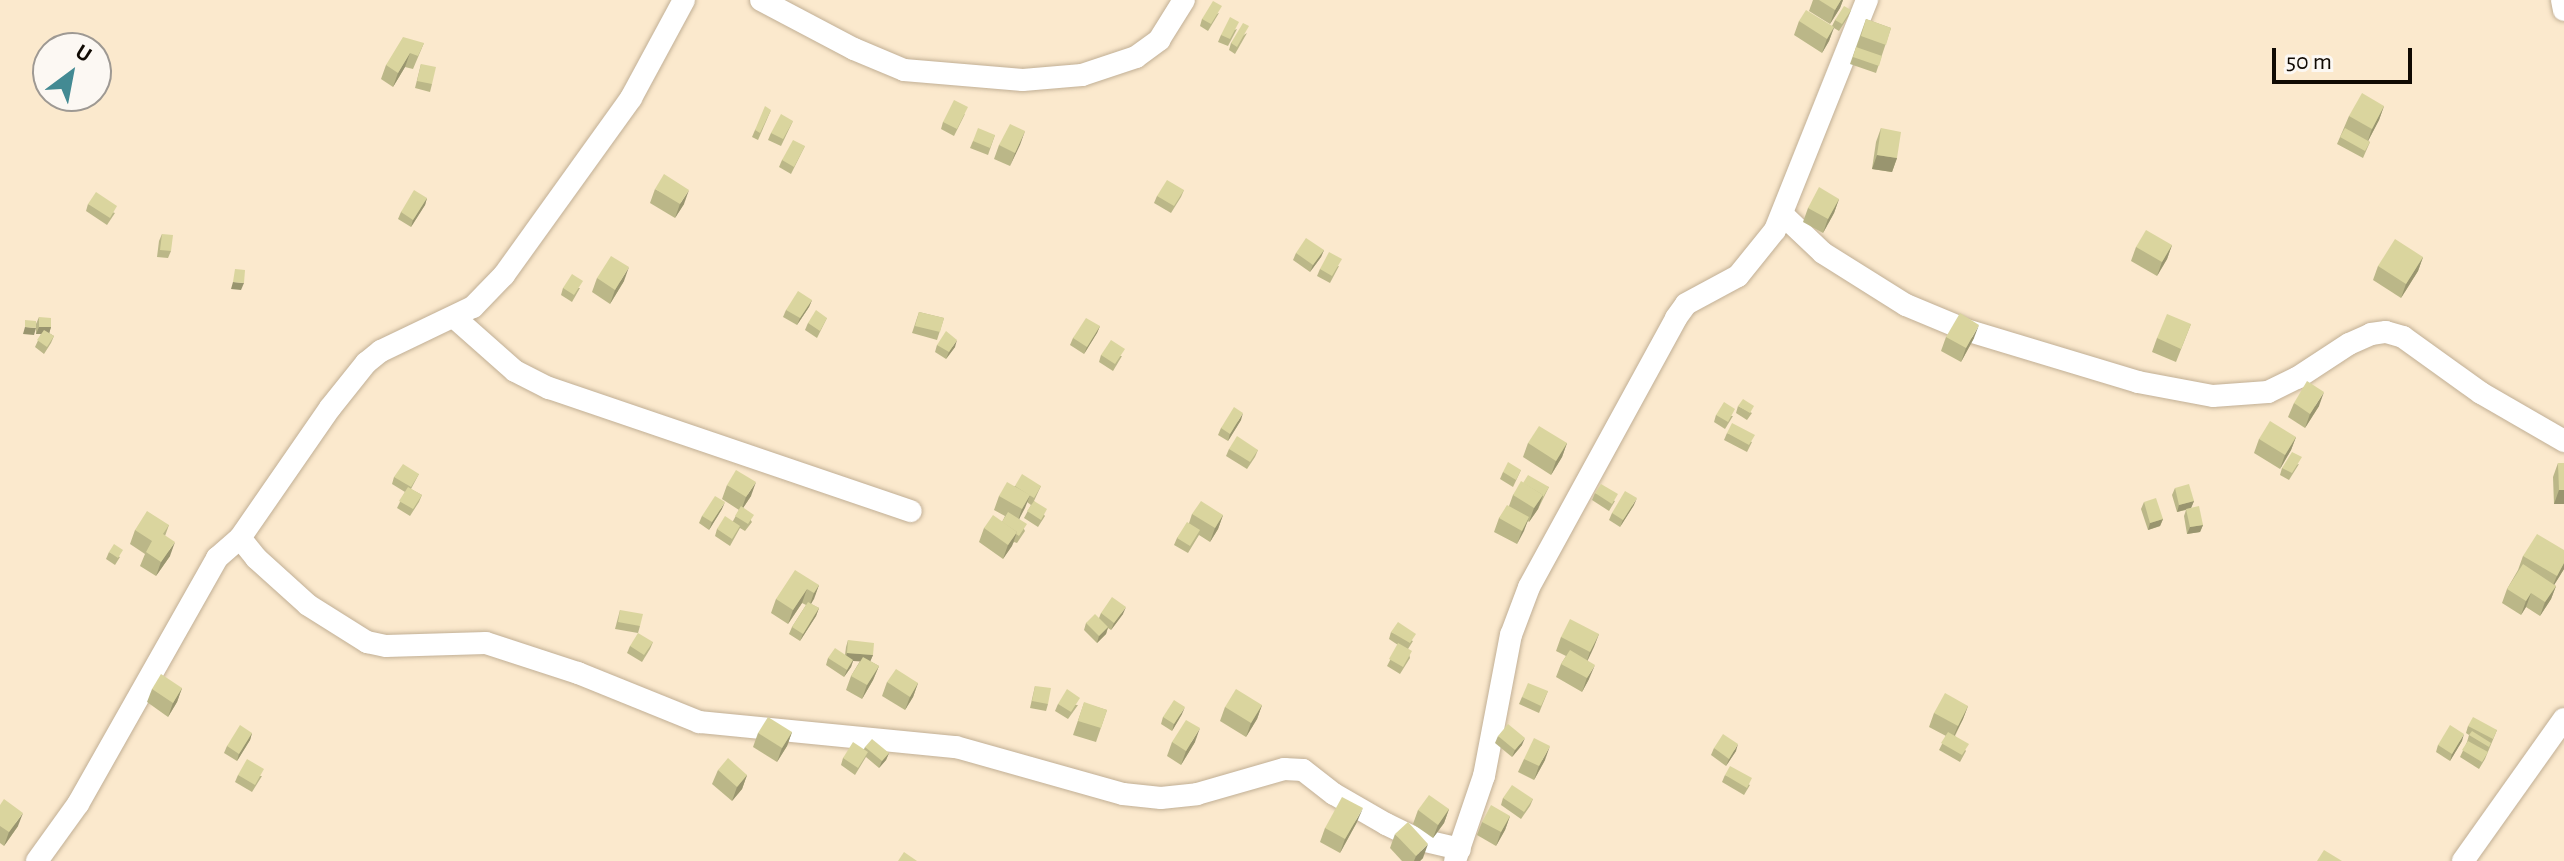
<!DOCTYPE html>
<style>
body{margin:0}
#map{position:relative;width:2564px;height:861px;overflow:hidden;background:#fbe9cd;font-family:"Alegreya Sans",sans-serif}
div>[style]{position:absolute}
.roads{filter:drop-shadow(0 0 2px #c1af95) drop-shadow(0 0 2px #c1af95)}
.street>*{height:22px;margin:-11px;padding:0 11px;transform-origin:11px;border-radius:11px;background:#fff}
.wall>*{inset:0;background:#bbb788}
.shaded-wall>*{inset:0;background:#99956f}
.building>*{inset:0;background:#dad59e}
span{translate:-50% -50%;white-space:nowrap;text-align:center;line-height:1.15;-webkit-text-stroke:7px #fcf8f3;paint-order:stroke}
.north{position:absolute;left:32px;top:32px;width:80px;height:80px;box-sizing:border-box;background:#fcf8f3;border:2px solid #9e9993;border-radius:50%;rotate:32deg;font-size:22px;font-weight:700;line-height:32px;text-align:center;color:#100a03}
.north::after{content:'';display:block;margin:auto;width:28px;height:36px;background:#438a93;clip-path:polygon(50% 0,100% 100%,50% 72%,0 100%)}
.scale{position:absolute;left:2272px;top:48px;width:140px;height:36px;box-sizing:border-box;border:4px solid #100a03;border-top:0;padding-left:10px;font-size:24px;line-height:28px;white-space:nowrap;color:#100a03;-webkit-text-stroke:6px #fcf8f3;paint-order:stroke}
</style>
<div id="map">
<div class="roads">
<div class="street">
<div style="left:761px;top:0;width:105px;rotate:27.8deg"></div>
<div style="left:854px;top:49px;width:54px;rotate:22.8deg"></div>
<div style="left:904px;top:70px;width:119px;rotate:4.8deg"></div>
<div style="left:1023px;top:80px;width:59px;rotate:-4.8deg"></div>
<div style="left:1082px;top:75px;width:57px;rotate:-18.4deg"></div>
<div style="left:1136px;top:57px;width:29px;rotate:-36deg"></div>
<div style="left:1159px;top:40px;width:47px;rotate:-58deg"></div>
<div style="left:2562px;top:0;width:10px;rotate:79deg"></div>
<div style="left:1783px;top:215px;width:55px;rotate:43.5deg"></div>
<div style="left:1823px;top:253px;width:98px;rotate:32.1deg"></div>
<div style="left:1906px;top:305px;width:65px;rotate:22.6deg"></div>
<div style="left:1966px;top:330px;width:180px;rotate:16.8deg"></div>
<div style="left:2138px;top:382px;width:76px;rotate:10.6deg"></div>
<div style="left:2213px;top:396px;width:55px;rotate:-4.2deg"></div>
<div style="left:2268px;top:392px;width:32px;rotate:-26deg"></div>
<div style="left:2297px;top:378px;width:62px;rotate:-33.2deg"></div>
<div style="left:2349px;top:344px;width:24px;rotate:-24deg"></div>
<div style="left:2371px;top:334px;width:15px;rotate:-8deg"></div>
<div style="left:2386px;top:332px;width:18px;rotate:16deg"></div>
<div style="left:2403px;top:337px;width:96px;rotate:35.7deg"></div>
<div style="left:2481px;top:393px;width:96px;rotate:30deg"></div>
<div style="left:455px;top:318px;width:80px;rotate:41.5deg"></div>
<div style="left:515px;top:371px;width:38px;rotate:27deg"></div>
<div style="left:549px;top:388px;width:382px;rotate:18.8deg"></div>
<div style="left:240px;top:538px;width:26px;rotate:51deg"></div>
<div style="left:256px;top:558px;width:70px;rotate:42.1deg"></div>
<div style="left:308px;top:605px;width:70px;rotate:32.1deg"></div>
<div style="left:367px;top:642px;width:19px;rotate:12deg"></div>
<div style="left:386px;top:646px;width:100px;rotate:-1.7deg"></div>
<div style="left:486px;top:643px;width:97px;rotate:18.1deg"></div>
<div style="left:578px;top:673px;width:131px;rotate:22deg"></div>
<div style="left:699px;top:722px;width:258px;rotate:5.6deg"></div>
<div style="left:956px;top:747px;width:173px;rotate:15.7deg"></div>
<div style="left:1123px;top:794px;width:38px;rotate:6deg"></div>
<div style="left:1161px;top:798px;width:36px;rotate:-6deg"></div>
<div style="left:1197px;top:794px;width:91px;rotate:-16deg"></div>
<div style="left:1284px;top:769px;width:19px;rotate:3deg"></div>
<div style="left:1303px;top:770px;width:39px;rotate:38deg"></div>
<div style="left:1334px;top:794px;width:60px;rotate:30deg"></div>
<div style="left:1386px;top:824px;width:34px;rotate:26deg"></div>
<div style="left:1417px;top:839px;width:44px;rotate:13.1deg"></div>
<div style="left:37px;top:861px;width:70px;rotate:-54.3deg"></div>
<div style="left:78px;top:804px;width:283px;rotate:-60.5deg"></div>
<div style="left:217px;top:558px;width:30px;rotate:-41deg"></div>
<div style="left:240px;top:538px;width:158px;rotate:-55.3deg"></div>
<div style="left:330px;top:408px;width:58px;rotate:-51.3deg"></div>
<div style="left:366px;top:363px;width:19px;rotate:-39deg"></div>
<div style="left:381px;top:351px;width:102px;rotate:-25.6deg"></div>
<div style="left:473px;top:307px;width:45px;rotate:-45.9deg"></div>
<div style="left:504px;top:275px;width:218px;rotate:-54.3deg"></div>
<div style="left:631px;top:98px;width:111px;rotate:-61.6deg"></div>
<div style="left:1455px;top:861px;width:90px;rotate:-71.2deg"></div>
<div style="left:1484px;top:776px;width:144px;rotate:-79.2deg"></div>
<div style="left:1511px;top:635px;width:51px;rotate:-69.4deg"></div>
<div style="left:1529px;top:587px;width:307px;rotate:-61.3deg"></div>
<div style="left:1676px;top:318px;width:17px;rotate:-54deg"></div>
<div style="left:1686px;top:304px;width:59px;rotate:-28.3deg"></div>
<div style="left:1738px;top:276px;width:59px;rotate:-51.2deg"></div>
<div style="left:1775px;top:230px;width:248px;rotate:-68.2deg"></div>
<div style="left:2463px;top:861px;width:174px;rotate:-54.6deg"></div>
</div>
</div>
<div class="wall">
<div style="clip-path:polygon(1813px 0,1843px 0,1840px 8px,1830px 24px,1809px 11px)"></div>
<div style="clip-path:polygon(1851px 10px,1848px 17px,1839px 31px,1834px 28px,1829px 41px,1822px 53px,1794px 35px,1799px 21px,1832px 26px,1835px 20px)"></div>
<div style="clip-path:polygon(1219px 13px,1208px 31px,1200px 26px,1202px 19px)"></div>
<div style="clip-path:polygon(1866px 19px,1891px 28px,1876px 73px,1850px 64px)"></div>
<div style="clip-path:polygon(1237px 29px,1228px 46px,1218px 42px,1221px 35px)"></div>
<div style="clip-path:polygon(1247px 33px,1235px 54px,1229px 50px,1231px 43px)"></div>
<div style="clip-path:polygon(424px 43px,413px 69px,405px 67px,393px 87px,381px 79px,386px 65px)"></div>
<div style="clip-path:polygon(421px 64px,432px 84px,430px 92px,415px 88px)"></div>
<div style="clip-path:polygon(2384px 106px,2379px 120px,2368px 141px,2370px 142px,2363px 158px,2337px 144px,2349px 116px)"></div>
<div style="clip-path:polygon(771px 110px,758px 140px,752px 137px,755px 130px)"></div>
<div style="clip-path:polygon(965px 114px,954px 136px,941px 129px,943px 122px)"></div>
<div style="clip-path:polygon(793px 121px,781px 146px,768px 140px,771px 133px)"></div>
<div style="clip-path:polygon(1881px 128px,1897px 158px,1892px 172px,1872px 169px,1876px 142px)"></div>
<div style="clip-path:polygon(1025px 131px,1010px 166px,994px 159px,999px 145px)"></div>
<div style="clip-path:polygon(995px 135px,988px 155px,970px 148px,973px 141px)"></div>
<div style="clip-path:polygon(805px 146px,791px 174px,779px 167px,782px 160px)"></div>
<div style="clip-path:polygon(655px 189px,684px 204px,675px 218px,650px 203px)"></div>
<div style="clip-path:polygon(1184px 190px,1181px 197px,1171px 213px,1154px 203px,1157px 196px)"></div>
<div style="clip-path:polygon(427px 198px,425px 205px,411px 227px,398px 219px,401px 212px)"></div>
<div style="clip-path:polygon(1839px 199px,1834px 213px,1823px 233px,1803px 222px,1808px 208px)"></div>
<div style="clip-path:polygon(88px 204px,115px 213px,107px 225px,86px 211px)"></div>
<div style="clip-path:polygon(162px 234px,171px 251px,168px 258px,157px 257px,159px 241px)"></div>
<div style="clip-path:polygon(2172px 245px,2167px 259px,2157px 276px,2131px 261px,2136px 247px)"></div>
<div style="clip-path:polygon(1324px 250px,1321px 257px,1310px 272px,1293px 260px,1296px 253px)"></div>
<div style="clip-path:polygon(2423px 257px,2418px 271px,2401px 298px,2373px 280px,2378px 266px)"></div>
<div style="clip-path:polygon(1339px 266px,1330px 283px,1317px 276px,1320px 269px)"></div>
<div style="clip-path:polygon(597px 278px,624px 281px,610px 304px,592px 292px)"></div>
<div style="clip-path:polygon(563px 288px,580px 288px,572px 302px,561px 295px)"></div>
<div style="clip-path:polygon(812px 300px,809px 307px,797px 325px,783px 317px,786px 310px)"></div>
<div style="clip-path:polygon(919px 312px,944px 318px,937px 340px,912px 333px)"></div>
<div style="clip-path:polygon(39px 317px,51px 327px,49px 333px,54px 336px,51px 343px,44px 354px,35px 347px,41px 334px,36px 334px,36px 324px)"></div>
<div style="clip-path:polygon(827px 318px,817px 338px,805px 330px,808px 323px)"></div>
<div style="clip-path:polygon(2191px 324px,2176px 362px,2152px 352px,2157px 338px)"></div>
<div style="clip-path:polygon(1100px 326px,1097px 333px,1084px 354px,1070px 345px,1073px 338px)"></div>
<div style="clip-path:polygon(1946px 337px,1974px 338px,1961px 362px,1941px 351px)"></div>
<div style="clip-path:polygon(937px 345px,955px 347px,946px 359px,935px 352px)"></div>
<div style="clip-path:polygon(1101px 355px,1122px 356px,1113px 371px,1099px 362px)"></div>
<div style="clip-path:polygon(2294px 403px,2319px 406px,2305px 428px,2288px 417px)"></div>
<div style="clip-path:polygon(1738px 406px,1752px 413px,1747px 420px,1736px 413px)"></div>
<div style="clip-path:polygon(1716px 415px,1733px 416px,1725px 429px,1714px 422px)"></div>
<div style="clip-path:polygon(1241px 420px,1228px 441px,1218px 435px,1221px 428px)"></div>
<div style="clip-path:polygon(1727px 433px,1752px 442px,1747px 452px,1724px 440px)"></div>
<div style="clip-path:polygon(2296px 437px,2291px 450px,2280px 469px,2254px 453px,2259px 439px)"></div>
<div style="clip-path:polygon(1528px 443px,1567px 443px,1562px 457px,1551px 475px,1523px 457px)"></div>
<div style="clip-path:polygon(1229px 449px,1258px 450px,1255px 457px,1247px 469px,1226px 456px)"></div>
<div style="clip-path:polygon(2558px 463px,2564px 504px,2554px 504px,2553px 477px)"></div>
<div style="clip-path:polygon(2299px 464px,2289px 480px,2280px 475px,2282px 468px)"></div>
<div style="clip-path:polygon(1521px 470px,1513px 487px,1500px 479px,1503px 472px)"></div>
<div style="clip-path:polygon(419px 474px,411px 489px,422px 495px,419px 502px,410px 516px,397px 508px,405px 492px,392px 484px,394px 477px)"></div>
<div style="clip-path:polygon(1523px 483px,1549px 487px,1538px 509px,1529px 522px,1528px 521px,1517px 544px,1494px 532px,1499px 518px,1509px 506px,1513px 495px)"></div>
<div style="clip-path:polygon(727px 485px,751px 496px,743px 508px,752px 522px,745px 531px,740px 528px,730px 546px,715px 536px,717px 529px,733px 521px,739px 510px,722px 499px)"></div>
<div style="clip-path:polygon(1015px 486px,1041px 486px,1034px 501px,1045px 516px,1038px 527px,1024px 518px,1031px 505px,1027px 502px,1019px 519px,1025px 531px,1017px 543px,1014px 542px,1003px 559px,979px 542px,984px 528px,1002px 522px,1005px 516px,994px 510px,999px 496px)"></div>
<div style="clip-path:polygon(2175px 488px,2194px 501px,2191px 508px,2203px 525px,2200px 532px,2187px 534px,2184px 516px,2186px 510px,2177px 512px,2172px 495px)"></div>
<div style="clip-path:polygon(1595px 493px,1615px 501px,1609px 511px,1592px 500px)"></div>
<div style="clip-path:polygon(2144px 502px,2163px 519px,2160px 526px,2148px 530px,2141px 509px)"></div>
<div style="clip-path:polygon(1634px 505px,1620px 527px,1609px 520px,1612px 513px)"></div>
<div style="clip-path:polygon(722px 509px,709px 530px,699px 523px,702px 516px)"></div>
<div style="clip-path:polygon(1192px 514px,1223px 515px,1218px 529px,1210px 542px,1199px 535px,1188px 553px,1174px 545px,1177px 538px,1189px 523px)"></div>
<div style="clip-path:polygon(169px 525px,165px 536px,170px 556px,156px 576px,140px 566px,145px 554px,130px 544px,135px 530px)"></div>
<div style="clip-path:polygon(2564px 550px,2564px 569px,2554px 585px,2556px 586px,2551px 599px,2540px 616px,2526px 607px,2521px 615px,2502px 603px,2507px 589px,2518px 570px,2523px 556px)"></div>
<div style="clip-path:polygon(109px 552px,120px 557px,115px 565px,106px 559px)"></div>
<div style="clip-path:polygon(819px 585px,811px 604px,819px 608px,816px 616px,800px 641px,789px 634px,792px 627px,806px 605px,802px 603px,788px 624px,771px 613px,776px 599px)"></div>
<div style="clip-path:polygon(620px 610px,640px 626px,638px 633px,615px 629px)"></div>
<div style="clip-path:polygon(1101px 613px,1123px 614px,1111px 630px,1108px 628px,1106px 634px,1097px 643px,1084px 630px,1086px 623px,1099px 618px)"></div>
<div style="clip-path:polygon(1391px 632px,1413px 641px,1408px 649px,1410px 658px,1400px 674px,1387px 666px,1398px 645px,1389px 639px)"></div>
<div style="clip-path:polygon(1599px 634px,1587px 661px,1589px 679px,1582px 692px,1556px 677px,1561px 664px,1566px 656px,1556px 651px,1561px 637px)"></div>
<div style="clip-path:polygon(848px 640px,873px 655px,870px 661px,879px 666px,873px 680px,862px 699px,846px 690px,851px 676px,860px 661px,853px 661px,851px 667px,844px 677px,826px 665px,828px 658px,845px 655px,846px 647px)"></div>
<div style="clip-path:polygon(653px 642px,650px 649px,642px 662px,627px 653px,630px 646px)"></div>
<div style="clip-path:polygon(887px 682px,918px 683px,913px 697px,905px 710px,882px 696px)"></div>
<div style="clip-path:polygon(1035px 686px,1048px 704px,1046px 711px,1030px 708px)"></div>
<div style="clip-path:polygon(182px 688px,177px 702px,168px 717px,147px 702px,152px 689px)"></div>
<div style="clip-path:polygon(1548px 691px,1539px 713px,1519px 704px,1522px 697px)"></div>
<div style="clip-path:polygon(1084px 703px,1107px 710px,1096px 742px,1073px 735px)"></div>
<div style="clip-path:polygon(1058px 704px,1078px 705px,1068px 719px,1055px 711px)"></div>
<div style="clip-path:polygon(1262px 705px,1257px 719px,1246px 737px,1220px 721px,1225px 707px)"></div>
<div style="clip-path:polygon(1968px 706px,1963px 719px,1955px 736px,1966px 751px,1960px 762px,1939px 750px,1946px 736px,1929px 727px,1934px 713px)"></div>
<div style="clip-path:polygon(1182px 714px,1172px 731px,1161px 724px,1163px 717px)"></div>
<div style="clip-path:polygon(2468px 726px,2497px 730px,2485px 759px,2479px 769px,2460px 757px,2467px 742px,2469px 735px,2466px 733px)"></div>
<div style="clip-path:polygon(792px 732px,787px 746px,777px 762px,753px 747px,758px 733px)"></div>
<div style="clip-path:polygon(252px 733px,250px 740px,237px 761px,224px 753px,227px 746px)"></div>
<div style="clip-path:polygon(1498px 736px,1522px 745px,1512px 757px,1495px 743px)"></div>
<div style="clip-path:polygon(2462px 741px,2450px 761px,2436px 752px,2438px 745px)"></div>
<div style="clip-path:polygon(1172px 742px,1195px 742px,1181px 765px,1167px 756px)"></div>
<div style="clip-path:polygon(865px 747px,889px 753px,886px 760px,879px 768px,866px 757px,855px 775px,841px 765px,843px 758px,864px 749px)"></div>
<div style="clip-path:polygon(1714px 748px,1736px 751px,1726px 766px,1711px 755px)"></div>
<div style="clip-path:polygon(1524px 759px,1545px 760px,1534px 780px,1518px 772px)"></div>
<div style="clip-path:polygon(718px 770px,747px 775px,742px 789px,732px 801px,712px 784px)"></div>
<div style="clip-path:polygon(238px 775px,262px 776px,252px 792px,235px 782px)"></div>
<div style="clip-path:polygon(1725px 775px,1750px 785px,1744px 795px,1722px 782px)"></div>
<div style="clip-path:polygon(1503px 798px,1533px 799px,1530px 806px,1521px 819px,1501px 805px)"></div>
<div style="clip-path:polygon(0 805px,18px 826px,4px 846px,0 843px)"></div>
<div style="clip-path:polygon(1449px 809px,1444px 823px,1433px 838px,1413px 824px,1418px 810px)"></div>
<div style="clip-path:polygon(1510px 816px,1505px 830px,1496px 846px,1477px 835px,1482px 822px)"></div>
<div style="clip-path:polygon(1357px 822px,1340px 853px,1320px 842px,1325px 828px)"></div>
<div style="clip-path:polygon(1395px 834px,1423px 858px,1420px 861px,1402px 861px,1390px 848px)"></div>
</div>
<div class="shaded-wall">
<div style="clip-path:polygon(1841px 0,1843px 0,1840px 8px,1830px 24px,1835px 10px)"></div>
<div style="clip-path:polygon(1834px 27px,1829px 41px,1822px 53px,1827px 39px)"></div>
<div style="clip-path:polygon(410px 53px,405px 67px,393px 87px,398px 73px)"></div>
<div style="clip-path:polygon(2384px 106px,2379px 120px,2367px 143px,2372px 129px)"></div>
<div style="clip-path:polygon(1025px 131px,1020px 145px,1010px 166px,1015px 153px)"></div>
<div style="clip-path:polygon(1877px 155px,1897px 158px,1892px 172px,1872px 169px)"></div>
<div style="clip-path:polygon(689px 190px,684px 204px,675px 218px,680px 204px)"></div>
<div style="clip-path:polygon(427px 198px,425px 205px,411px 227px,413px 220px)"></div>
<div style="clip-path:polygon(1839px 199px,1834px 213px,1823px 233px,1828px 219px)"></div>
<div style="clip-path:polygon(2172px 245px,2167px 259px,2157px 276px,2162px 262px)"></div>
<div style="clip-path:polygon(1324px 250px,1321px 257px,1310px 272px,1313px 265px)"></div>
<div style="clip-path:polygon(2423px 257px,2418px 271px,2401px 298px,2406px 284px)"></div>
<div style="clip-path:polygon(629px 267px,624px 281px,610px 304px,615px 290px)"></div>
<div style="clip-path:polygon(233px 282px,244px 283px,241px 290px,231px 289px)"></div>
<div style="clip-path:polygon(812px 300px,809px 307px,797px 325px,800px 318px)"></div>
<div style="clip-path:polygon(1979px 325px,1974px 338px,1961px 362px,1966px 348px)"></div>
<div style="clip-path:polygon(1100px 326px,1097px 333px,1084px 354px,1087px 347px)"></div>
<div style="clip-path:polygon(25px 327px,36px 328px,34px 335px,23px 334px)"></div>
<div style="clip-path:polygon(39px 327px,51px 327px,49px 334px,36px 334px)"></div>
<div style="clip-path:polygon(957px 340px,955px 347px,946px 359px,949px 352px)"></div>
<div style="clip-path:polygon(2324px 392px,2319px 406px,2305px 428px,2310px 414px)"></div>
<div style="clip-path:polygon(1243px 413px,1241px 420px,1228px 441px,1230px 434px)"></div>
<div style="clip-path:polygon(2296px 437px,2291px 450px,2280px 469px,2285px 455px)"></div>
<div style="clip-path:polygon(1567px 443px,1562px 457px,1551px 475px,1556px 461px)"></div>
<div style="clip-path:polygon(756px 482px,751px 496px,741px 511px,746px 497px)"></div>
<div style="clip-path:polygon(2559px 490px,2564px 490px,2564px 504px,2554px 504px)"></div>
<div style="clip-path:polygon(1030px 495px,1025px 508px,1017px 523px,1022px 509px)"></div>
<div style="clip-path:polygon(1543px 495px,1538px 509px,1529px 522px,1534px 508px)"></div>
<div style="clip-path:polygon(1637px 498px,1634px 505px,1620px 527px,1623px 520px)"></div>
<div style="clip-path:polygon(2194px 501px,2191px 508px,2177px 512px,2179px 505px)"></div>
<div style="clip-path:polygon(725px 502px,722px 509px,709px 530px,712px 522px)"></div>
<div style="clip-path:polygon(1223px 515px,1218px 529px,1210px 542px,1215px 528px)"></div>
<div style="clip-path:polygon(1529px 517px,1524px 531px,1517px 544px,1522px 531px)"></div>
<div style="clip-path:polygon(2163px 519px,2160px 526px,2148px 530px,2150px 523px)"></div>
<div style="clip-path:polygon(2203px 525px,2200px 532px,2187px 534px,2190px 527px)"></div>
<div style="clip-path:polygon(1017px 532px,1012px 546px,1003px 559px,1008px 545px)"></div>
<div style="clip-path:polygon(175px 542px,170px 556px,156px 576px,161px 562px)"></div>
<div style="clip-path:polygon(2564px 563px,2564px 569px,2551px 590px,2557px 576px)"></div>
<div style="clip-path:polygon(819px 585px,814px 599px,809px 607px,814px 593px)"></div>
<div style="clip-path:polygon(2556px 586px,2551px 599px,2540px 616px,2545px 602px)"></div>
<div style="clip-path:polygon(807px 589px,802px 603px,788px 624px,793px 610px)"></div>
<div style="clip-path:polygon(2531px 593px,2526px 607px,2521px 615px,2526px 601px)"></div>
<div style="clip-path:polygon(1126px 607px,1123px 614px,1111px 630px,1114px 623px)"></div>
<div style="clip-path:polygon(819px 608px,816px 616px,800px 641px,803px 634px)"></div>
<div style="clip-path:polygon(1108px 627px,1106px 634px,1097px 643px,1099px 636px)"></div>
<div style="clip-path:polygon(1599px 634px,1594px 647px,1585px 666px,1590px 652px)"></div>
<div style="clip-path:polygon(847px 653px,873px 655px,870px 662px,853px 661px,851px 667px,844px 677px,847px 670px,845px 660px)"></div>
<div style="clip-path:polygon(1595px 665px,1589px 679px,1582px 692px,1587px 678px)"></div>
<div style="clip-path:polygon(879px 666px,873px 680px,862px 699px,867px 685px)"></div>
<div style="clip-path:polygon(918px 683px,913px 697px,905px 710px,910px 697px)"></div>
<div style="clip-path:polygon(182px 688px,177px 702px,168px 717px,173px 703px)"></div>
<div style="clip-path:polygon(1262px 705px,1257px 719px,1246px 737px,1251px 723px)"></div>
<div style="clip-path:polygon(1968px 706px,1963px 719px,1952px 740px,1958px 726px)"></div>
<div style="clip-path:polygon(1185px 707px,1182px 714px,1172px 731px,1174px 724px)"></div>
<div style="clip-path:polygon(1200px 728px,1195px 742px,1181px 765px,1186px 751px)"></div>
<div style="clip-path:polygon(792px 732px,787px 746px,777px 762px,782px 748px)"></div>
<div style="clip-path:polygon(252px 733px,250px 740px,237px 761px,239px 754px)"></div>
<div style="clip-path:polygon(2464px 734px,2462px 741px,2450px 761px,2452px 754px)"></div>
<div style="clip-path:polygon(1525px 738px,1522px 745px,1512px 757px,1515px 750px)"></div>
<div style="clip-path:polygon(1738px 744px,1736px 751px,1726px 766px,1729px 759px)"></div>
<div style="clip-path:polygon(1550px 746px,1545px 760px,1534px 780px,1539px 766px)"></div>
<div style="clip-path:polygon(889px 753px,886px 760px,879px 768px,882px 761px)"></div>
<div style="clip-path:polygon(747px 775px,742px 789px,732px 801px,737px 787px)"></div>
<div style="clip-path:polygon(1363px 808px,1357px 822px,1340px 853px,1345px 839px)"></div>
<div style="clip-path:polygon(1449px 809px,1444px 823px,1433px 838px,1438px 825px)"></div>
<div style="clip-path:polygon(23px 813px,18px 826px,4px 846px,9px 832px)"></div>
<div style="clip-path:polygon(1510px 816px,1505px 830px,1496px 846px,1501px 832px)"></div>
<div style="clip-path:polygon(1428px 844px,1423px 858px,1420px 861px,1414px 861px,1416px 856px)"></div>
</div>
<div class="building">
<div style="clip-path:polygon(1819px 0,1841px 0,1835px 10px)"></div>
<div style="clip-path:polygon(1213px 1px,1222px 6px,1211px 24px,1202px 19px)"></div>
<div style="clip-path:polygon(1844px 6px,1851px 10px,1842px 24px,1835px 20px)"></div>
<div style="clip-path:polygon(1806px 10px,1834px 27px,1827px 39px,1799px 21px)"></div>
<div style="clip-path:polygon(1230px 17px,1239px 22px,1230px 39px,1221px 35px)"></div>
<div style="clip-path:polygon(1866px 19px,1891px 28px,1886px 45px,1861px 36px)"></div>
<div style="clip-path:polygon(1243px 23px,1249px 26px,1237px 47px,1231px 43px)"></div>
<div style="clip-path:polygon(403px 37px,424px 43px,418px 56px,410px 53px,398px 73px,386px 65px)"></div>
<div style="clip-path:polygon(1856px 47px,1882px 56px,1879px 66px,1853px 57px)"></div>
<div style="clip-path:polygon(421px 64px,436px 67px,432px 84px,417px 81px)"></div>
<div style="clip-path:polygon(2362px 93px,2384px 106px,2372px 129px,2349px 116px)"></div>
<div style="clip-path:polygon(954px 100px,968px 107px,957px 129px,943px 122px)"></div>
<div style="clip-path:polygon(765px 106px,771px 110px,760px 133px,755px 130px)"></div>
<div style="clip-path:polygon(781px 114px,793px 121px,783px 139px,771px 133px)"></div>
<div style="clip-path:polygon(1010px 124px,1025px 131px,1015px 153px,999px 145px)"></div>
<div style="clip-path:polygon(978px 128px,995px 135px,990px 148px,973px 141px)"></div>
<div style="clip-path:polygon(1881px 128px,1901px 132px,1897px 158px,1877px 155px)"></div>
<div style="clip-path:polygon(2345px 128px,2370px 142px,2365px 151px,2340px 137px)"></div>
<div style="clip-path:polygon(793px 140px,805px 146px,794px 167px,782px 160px)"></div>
<div style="clip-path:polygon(664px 174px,689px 190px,680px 204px,655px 189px)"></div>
<div style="clip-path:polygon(1167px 180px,1184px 190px,1174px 206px,1157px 196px)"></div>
<div style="clip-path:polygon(1819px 187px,1839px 199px,1828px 219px,1808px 208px)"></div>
<div style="clip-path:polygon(414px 190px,427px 198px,413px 220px,401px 212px)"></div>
<div style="clip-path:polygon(96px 192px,117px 206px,110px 218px,88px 204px)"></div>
<div style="clip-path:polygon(2146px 230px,2172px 245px,2162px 262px,2136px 247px)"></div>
<div style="clip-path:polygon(162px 234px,173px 235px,171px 251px,160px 250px)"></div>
<div style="clip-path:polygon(1306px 238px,1324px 250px,1313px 265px,1296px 253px)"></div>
<div style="clip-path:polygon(2395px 239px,2423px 257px,2406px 284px,2378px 266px)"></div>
<div style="clip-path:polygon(1329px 252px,1342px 259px,1332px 276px,1320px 269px)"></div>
<div style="clip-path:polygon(611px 256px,629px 267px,615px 290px,597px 278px)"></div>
<div style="clip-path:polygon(235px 269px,245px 270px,244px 283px,233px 282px)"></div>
<div style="clip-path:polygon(572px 274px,583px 281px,574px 295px,563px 288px)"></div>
<div style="clip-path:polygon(798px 291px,812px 300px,800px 318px,786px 310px)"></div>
<div style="clip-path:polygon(816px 310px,827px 318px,820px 331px,808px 323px)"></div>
<div style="clip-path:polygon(919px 312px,944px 318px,940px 332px,915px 326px)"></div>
<div style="clip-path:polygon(1960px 313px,1979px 325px,1966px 348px,1946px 337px)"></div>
<div style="clip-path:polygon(2167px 314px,2191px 324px,2181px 349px,2157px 338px)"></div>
<div style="clip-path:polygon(39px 317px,51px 318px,51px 327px,39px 327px)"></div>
<div style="clip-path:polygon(1086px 318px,1100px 326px,1087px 347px,1073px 338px)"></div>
<div style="clip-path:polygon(25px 320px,36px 321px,36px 328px,25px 327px)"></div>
<div style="clip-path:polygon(44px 330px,54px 336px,47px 347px,37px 340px)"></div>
<div style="clip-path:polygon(946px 331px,957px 340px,949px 352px,937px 345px)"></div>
<div style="clip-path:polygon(1111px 340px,1125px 349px,1115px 364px,1101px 355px)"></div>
<div style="clip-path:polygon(2307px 381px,2324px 392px,2310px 414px,2294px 403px)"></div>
<div style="clip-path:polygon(1743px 399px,1754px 406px,1750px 413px,1738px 406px)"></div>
<div style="clip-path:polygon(1724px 402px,1735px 409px,1728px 422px,1716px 415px)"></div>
<div style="clip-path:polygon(1234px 407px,1243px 413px,1230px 434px,1221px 428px)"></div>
<div style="clip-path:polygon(2270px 421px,2296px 437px,2285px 455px,2259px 439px)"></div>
<div style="clip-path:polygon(1732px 423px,1755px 435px,1749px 445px,1727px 433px)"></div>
<div style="clip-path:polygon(1539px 426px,1567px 443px,1556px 461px,1528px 443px)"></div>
<div style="clip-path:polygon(1237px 436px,1258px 450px,1250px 462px,1229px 449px)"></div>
<div style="clip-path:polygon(2292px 452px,2302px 457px,2292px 473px,2282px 468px)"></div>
<div style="clip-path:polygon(1508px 462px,1521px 470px,1516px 480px,1503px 472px)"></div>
<div style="clip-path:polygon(2558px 463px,2564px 463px,2564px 490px,2559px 490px)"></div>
<div style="clip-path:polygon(403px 464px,419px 474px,411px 487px,394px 477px)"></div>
<div style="clip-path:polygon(736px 470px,756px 482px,746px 497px,727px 485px)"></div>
<div style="clip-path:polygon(1022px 474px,1041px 486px,1034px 498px,1015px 486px)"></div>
<div style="clip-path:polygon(1528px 475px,1549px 487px,1543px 497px,1543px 495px,1523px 483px)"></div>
<div style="clip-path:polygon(1521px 481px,1543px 495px,1534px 508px,1513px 495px)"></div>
<div style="clip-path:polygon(1007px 482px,1030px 495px,1022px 509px,999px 496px)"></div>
<div style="clip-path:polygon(1601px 484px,1618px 494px,1612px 504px,1595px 493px)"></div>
<div style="clip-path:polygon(2189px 484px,2194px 501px,2179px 505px,2175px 488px)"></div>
<div style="clip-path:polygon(408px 487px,422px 495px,413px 509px,399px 501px)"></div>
<div style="clip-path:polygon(1625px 491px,1637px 498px,1623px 520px,1612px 513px)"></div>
<div style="clip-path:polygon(715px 496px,725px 502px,712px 522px,702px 516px)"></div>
<div style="clip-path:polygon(2156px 498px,2163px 519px,2150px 523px,2144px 502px)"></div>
<div style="clip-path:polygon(1034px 501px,1047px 509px,1041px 520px,1027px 511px)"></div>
<div style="clip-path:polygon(1201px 501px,1223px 515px,1215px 528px,1192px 514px)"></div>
<div style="clip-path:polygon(1507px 505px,1529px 517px,1522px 531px,1499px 518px)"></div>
<div style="clip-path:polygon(741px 506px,754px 515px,748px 524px,735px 516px)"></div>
<div style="clip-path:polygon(2199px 506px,2203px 525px,2190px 527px,2186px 509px)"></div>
<div style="clip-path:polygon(147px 511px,169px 525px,163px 534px,175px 542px,161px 562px,146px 552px,152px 541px,135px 530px)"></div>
<div style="clip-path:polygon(1008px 512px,1027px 524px,1019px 536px,1016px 534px,1017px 532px,1002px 522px)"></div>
<div style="clip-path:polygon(993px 515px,1017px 532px,1008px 545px,984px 528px)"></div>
<div style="clip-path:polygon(725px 516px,740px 526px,732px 539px,717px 529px)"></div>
<div style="clip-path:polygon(1187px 522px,1200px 530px,1190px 546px,1177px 538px)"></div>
<div style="clip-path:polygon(2537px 534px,2564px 550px,2564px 563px,2557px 576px,2523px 556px)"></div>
<div style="clip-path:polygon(114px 544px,123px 550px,118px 558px,109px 552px)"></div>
<div style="clip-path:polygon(2523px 564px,2556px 586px,2545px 602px,2531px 593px,2526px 601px,2507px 589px)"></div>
<div style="clip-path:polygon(795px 570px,819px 585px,814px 593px,807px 589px,793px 610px,776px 599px)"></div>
<div style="clip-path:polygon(1112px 597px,1126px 607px,1114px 623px,1101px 613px)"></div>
<div style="clip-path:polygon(808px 602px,819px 608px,803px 634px,792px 627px)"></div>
<div style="clip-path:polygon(620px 610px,643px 614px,640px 626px,618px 622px)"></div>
<div style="clip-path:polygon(1095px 614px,1108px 627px,1099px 636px,1086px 623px)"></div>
<div style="clip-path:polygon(1570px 619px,1599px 634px,1590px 652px,1561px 637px)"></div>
<div style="clip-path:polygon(1398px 622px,1416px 634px,1410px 643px,1391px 632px)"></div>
<div style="clip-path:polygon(638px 633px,653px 642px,644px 655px,630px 646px)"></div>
<div style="clip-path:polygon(848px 640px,874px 643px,873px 655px,847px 653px)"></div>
<div style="clip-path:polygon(1398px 643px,1412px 651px,1403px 667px,1389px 659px)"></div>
<div style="clip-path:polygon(835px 648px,853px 660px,847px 670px,828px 658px)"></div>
<div style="clip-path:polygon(1570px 650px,1595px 665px,1587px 678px,1561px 664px)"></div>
<div style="clip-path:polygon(863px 657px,879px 666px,867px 685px,851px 676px)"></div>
<div style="clip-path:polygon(896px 669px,918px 683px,910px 697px,887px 682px)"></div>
<div style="clip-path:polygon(161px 674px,182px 688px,173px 703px,152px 689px)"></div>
<div style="clip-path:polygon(1528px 683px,1548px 691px,1541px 706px,1522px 697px)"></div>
<div style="clip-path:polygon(1035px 686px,1051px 688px,1048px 704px,1032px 701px)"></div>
<div style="clip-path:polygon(1067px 689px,1080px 698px,1071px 712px,1058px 704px)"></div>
<div style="clip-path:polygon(1236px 689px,1262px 705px,1251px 723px,1225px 707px)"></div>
<div style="clip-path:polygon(1945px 693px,1968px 706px,1958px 726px,1934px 713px)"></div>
<div style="clip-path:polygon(1174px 700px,1185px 707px,1174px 724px,1163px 717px)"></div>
<div style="clip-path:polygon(1084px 702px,1107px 710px,1101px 728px,1078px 721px)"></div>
<div style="clip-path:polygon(768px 717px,792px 732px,782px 748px,758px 733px)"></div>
<div style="clip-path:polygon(2473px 717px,2497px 730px,2493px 739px,2468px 726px)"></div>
<div style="clip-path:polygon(1186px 720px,1200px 728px,1186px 751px,1172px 742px)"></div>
<div style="clip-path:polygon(1508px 724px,1525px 738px,1515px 750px,1498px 736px)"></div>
<div style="clip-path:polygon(240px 725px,252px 733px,239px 754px,227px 746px)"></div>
<div style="clip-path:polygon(2450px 725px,2464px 734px,2452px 754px,2438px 745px)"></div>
<div style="clip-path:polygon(2472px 731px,2491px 743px,2489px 747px,2469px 735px)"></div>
<div style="clip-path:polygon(1948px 732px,1969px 744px,1962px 755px,1941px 743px)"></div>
<div style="clip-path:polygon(1723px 734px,1738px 744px,1729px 759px,1714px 748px)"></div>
<div style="clip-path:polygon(1534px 738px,1550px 746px,1539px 766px,1524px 759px)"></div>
<div style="clip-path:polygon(872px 739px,889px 753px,882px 761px,865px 747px)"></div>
<div style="clip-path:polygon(2468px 741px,2488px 752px,2482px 762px,2462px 750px)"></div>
<div style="clip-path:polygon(853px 742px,868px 752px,858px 768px,843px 758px)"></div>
<div style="clip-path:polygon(728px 758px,747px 775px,737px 787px,718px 770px)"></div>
<div style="clip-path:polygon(247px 759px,264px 769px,255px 785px,238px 775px)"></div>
<div style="clip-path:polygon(1730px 766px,1752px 778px,1747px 788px,1725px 775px)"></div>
<div style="clip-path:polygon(1512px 785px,1533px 799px,1524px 812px,1503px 798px)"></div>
<div style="clip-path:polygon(1429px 795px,1449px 809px,1438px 825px,1418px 810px)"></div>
<div style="clip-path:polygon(1342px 797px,1363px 808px,1345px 839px,1325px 828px)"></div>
<div style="clip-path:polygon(4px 799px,23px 813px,9px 832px,0 826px,0 805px)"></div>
<div style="clip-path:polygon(1491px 805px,1510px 816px,1501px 832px,1482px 822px)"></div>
<div style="clip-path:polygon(1408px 822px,1428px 844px,1416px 856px,1395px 834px)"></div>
<div style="clip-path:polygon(2324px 850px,2342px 861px,2317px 861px)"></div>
<div style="clip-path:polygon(904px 852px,917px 861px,898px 861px)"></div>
</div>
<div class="north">U</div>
<div class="scale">50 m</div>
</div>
